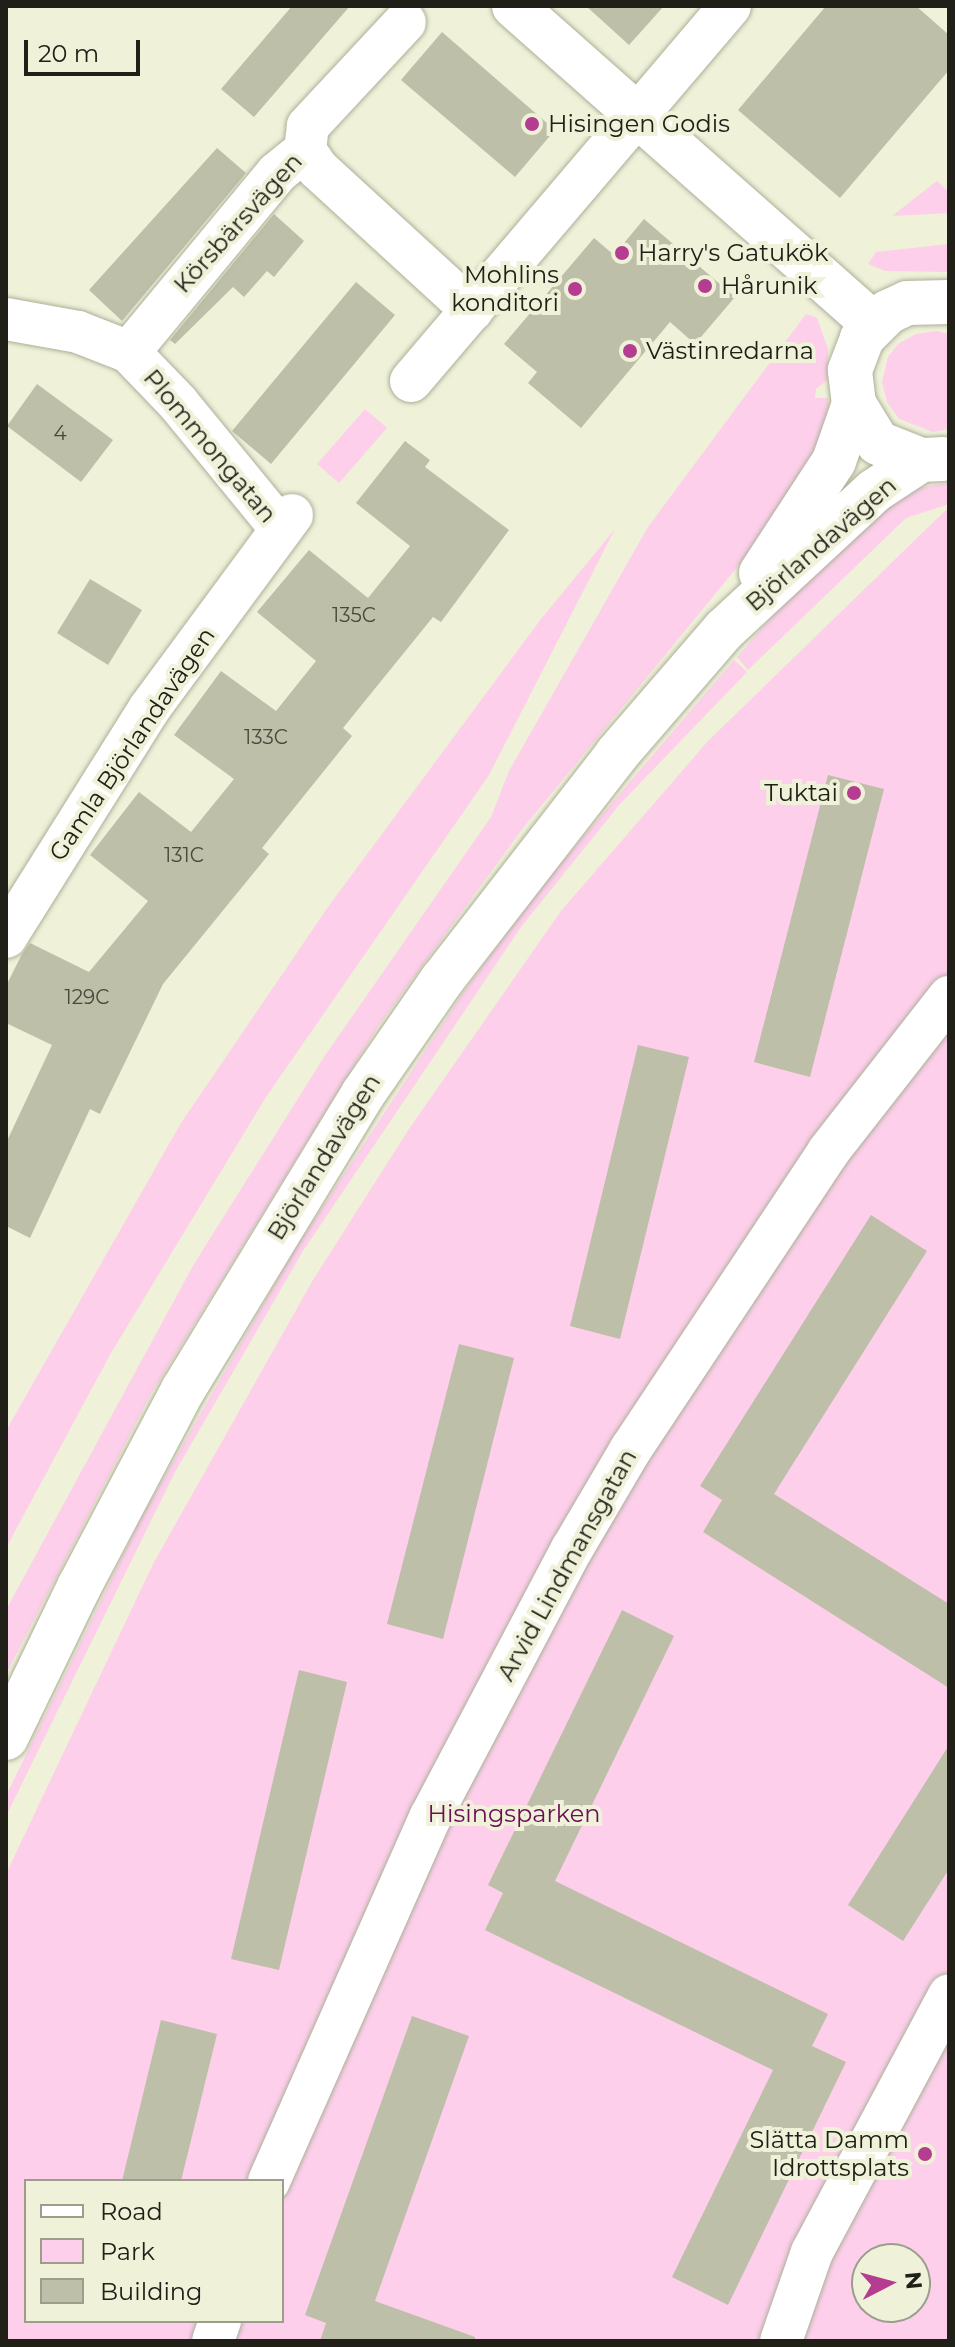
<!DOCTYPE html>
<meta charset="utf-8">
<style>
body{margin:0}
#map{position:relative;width:955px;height:2347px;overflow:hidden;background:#eff1d9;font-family:Montserrat,sans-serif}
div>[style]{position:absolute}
.green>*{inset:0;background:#fdcfeb}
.building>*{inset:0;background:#bebfa8}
.roads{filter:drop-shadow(0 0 2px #aeaf99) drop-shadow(0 0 2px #aeaf99)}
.street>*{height:42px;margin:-21px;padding:0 21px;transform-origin:21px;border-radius:21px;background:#fff}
.secondary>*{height:44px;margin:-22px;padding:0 22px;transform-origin:22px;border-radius:22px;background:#fff}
.dots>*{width:22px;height:22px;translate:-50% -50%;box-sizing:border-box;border:4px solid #eff1d9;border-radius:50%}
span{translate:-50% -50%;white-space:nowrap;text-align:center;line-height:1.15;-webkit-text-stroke:8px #eff1d9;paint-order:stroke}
.number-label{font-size:20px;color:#48483c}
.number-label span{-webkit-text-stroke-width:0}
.poi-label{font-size:24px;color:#202018}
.left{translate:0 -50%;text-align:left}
.right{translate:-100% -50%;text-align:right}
.street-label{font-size:24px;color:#202018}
.park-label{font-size:24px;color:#6c0e55}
.frame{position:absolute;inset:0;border:8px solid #202018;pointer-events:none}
.legend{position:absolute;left:24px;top:2179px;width:260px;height:144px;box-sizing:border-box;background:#eff1d9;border:2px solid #9c9d8c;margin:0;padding:10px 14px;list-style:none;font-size:24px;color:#202018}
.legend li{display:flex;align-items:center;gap:16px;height:40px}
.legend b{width:40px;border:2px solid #9c9d8c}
.north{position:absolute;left:851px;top:2243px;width:80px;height:80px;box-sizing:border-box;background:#eff1d9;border:2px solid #9c9d8c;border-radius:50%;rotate:84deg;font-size:22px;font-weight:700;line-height:32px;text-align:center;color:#202018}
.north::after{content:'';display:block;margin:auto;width:28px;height:36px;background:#b43c91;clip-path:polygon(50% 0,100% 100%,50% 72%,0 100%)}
.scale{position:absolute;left:24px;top:40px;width:116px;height:36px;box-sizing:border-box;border:4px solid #202018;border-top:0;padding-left:10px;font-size:24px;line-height:28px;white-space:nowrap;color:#202018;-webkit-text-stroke:6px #eff1d9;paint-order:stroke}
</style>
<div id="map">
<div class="green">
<div style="clip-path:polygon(937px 181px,949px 192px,949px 213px,892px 216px)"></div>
<div style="clip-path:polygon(949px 244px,949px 272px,885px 271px,868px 264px,876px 252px)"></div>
<div style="clip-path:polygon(806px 314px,817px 318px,828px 349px,828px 379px,816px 389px,815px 398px,828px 398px,829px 414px,799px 492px,523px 828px,379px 1025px,151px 1394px,6px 1674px,6px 1610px,194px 1264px,326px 1054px,491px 817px,509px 771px,648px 527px)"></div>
<div style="clip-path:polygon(936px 331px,949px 334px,949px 429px,933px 432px,899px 419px,887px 402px,882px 382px,888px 357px,898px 344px,916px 334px)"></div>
<div style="clip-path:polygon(365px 409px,387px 428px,339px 483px,317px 464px)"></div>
<div style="clip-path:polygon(949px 483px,949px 504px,906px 518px,748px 670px,737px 657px,816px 566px,899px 491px)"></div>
<div style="clip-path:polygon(evenodd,949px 507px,949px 2341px,6px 2341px,6px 1874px,153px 1564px,313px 1280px,409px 1129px,561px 911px,708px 741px,949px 507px,26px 2181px,282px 2181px,282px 2321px,26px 2321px,26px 2181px,949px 507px,867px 2259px,915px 2259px,915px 2307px,867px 2307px,867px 2259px)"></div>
<div style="clip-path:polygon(615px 529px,489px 775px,266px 1097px,111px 1353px,6px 1548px,6px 1431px,181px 1123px,328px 907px,541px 619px)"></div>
<div style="clip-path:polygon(734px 660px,747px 672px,620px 804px,521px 927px,303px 1251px,175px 1472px,6px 1816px,6px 1796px,142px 1516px,295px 1249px,463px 993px,542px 885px)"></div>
</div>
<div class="building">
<div style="clip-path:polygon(292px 6px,350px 6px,254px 117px,221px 89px)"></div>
<div style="clip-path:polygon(586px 6px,664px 6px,629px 45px)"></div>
<div style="clip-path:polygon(826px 6px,916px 6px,949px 35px,949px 70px,840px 198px,738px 110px)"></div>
<div style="clip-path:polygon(442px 32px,555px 130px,515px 177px,401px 80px)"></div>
<div style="clip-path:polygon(217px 148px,246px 173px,122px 321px,89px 290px)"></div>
<div style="clip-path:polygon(274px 214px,304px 241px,274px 277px,267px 271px,244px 297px,233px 287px,175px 344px,170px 340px)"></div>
<div style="clip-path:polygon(644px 219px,735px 297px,695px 344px,670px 322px,581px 428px,528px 383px,537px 372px,504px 344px,594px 238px,614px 255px)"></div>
<div style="clip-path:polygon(356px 282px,395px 315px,271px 464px,232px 431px)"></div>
<div style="clip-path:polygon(37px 384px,113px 440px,81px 482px,7px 426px)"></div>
<div style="clip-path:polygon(405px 441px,430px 460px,425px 467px,509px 530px,441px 622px,433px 617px,343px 728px,352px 736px,262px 848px,269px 854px,163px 984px,100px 1114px,90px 1109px,30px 1238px,6px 1226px,6px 1143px,52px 1045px,6px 1023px,6px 986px,22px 954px,30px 943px,89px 972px,148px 901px,90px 855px,139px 792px,191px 832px,234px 779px,174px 735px,221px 671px,276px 711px,316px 661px,257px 612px,309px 550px,368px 598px,410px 546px,356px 503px)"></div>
<div style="clip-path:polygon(90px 579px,142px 610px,108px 665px,57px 633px)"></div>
<div style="clip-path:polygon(828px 775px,884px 789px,810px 1077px,754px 1062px)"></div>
<div style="clip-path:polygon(638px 1045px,689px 1057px,620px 1339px,570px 1326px)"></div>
<div style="clip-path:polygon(871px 1215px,927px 1251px,774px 1494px,949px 1604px,949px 1688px,703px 1532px,722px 1500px,700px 1486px)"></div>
<div style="clip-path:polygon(459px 1344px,514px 1358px,443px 1639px,387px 1624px)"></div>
<div style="clip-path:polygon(622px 1610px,674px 1636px,555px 1881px,828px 2014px,812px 2046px,846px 2062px,728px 2305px,672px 2277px,773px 2070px,485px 1930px,503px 1893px,488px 1885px)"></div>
<div style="clip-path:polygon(299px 1670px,347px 1682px,279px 1970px,231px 1959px)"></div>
<div style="clip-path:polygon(949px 1745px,949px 1869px,903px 1941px,848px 1905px)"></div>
<div style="clip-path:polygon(412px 2016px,469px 2036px,375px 2301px,475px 2337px,475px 2341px,320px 2341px,326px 2323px,305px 2315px)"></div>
<div style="clip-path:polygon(161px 2020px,217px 2034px,181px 2181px,122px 2181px)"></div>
</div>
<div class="roads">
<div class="street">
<div style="left:305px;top:150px;width:23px;rotate:56deg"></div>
<div style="left:318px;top:169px;width:209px;rotate:42.5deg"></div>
<div style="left:6px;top:319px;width:73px;rotate:10.2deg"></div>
<div style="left:78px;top:332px;width:55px;rotate:21.4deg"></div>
<div style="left:129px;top:352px;width:71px;rotate:46.1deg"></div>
<div style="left:178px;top:403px;width:163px;rotate:50.7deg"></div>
<div style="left:129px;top:352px;width:232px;rotate:-50.4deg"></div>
<div style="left:277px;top:173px;width:36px;rotate:-39deg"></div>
<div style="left:305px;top:150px;width:24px;rotate:-83deg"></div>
<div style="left:308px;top:126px;width:142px;rotate:-47deg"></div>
<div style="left:411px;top:381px;width:492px;rotate:-49.6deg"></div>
<div style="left:6px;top:937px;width:269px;rotate:-57.9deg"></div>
<div style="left:149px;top:709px;width:241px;rotate:-53.6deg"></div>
<div style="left:269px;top:2181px;width:399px;rotate:-66.1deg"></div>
<div style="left:431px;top:1816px;width:302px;rotate:-62.2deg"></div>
<div style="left:572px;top:1549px;width:116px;rotate:-59.5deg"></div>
<div style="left:631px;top:1449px;width:356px;rotate:-56.4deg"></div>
<div style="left:828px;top:1152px;width:197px;rotate:-52deg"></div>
<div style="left:213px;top:2341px;width:21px;rotate:-71deg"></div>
<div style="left:781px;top:2341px;width:94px;rotate:-70.8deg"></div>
<div style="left:812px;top:2252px;width:291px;rotate:-61.9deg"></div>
</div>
<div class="secondary">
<div style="left:514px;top:6px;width:480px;rotate:41.5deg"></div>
<div style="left:943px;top:459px;width:22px;rotate:177deg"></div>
<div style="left:921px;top:460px;width:46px;rotate:-158.4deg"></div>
<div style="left:878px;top:443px;width:46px;rotate:-121.6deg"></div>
<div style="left:854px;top:404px;width:34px;rotate:-97deg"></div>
<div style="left:850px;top:370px;width:34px;rotate:-69deg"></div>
<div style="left:862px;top:338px;width:37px;rotate:-45deg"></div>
<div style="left:888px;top:312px;width:21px;rotate:-25deg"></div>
<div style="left:907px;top:303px;width:42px;rotate:-1.4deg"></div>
<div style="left:761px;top:573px;width:134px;rotate:-56.9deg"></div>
<div style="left:834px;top:461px;width:60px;rotate:-70.7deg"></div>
<div style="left:6px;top:1738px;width:168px;rotate:-64.2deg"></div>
<div style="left:79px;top:1587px;width:223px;rotate:-62.2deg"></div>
<div style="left:183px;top:1390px;width:346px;rotate:-58.7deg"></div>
<div style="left:363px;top:1094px;width:139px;rotate:-55.3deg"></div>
<div style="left:442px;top:980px;width:286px;rotate:-52.2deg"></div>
<div style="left:617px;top:754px;width:164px;rotate:-49.2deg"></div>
<div style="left:724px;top:630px;width:205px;rotate:-42.8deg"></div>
<div style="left:874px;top:491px;width:56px;rotate:-33.4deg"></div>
</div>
</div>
<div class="dots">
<div style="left:532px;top:124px;background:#b43c91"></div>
<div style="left:622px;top:253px;background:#b43c91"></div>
<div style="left:705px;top:286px;background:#b43c91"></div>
<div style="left:575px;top:289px;background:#b43c91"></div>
<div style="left:630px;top:351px;background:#b43c91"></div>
<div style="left:854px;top:793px;background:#b43c91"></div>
<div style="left:925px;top:2154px;background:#b43c91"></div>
</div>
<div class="number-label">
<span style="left:60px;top:433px">4</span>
<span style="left:354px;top:615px">135C</span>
<span style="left:266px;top:737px">133C</span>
<span style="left:184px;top:855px">131C</span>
<span style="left:87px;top:997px">129C</span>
</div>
<div class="poi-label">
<span class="left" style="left:548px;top:124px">Hisingen Godis</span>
<span class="left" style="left:638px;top:253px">Harry's Gatukök</span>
<span class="right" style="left:559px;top:289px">Mohlins<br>konditori</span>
<span class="left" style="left:721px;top:286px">Hårunik</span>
<span class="left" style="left:646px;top:351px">Västinredarna</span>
<span class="right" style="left:838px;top:793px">Tuktai</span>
<span class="right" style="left:909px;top:2154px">Slätta Damm<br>Idrottsplats</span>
</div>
<div class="street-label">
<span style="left:238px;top:223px;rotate:-48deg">Körsbärsvägen</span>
<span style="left:210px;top:446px;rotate:50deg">Plommongatan</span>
<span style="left:821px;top:544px;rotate:-41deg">Björlandavägen</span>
<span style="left:132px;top:744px;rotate:-56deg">Gamla Björlandavägen</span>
<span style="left:324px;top:1157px;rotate:-58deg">Björlandavägen</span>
<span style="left:567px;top:1565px;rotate:-61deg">Arvid Lindmansgatan</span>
</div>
<div class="park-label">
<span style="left:514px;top:1814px">Hisingsparken</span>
</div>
<div class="frame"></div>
<ul class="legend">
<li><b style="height:10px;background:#fff"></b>Road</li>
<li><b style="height:22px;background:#fdcfeb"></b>Park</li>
<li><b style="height:22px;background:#bebfa8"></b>Building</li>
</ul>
<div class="north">N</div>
<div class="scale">20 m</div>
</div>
